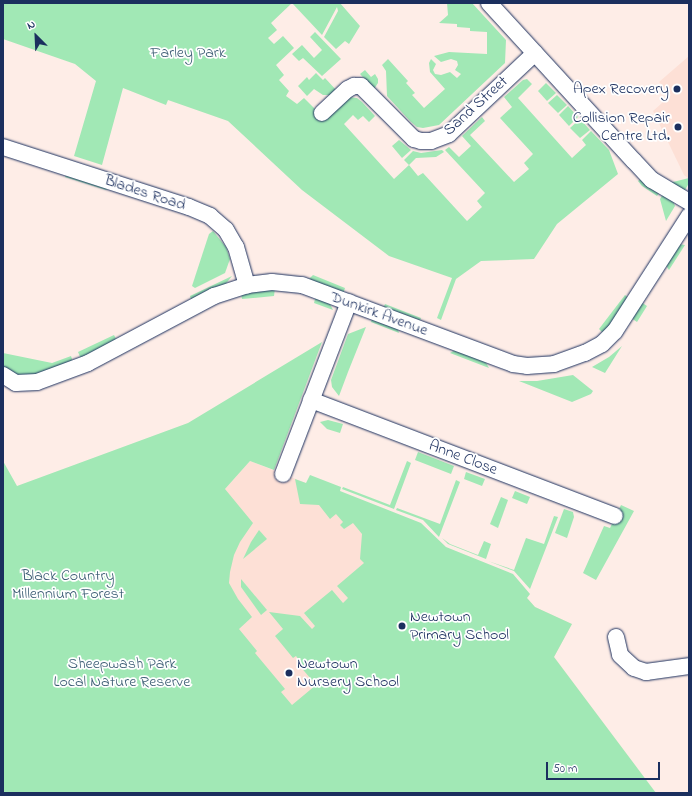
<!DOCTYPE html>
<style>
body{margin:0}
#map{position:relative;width:692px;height:796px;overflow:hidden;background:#feede7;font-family:"Indie Flower",sans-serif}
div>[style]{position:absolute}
.built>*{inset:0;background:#fde0d6}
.green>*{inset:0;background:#a1e8b5}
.roads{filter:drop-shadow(0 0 1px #1b2f5e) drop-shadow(0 0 1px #1b2f5e)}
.street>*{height:16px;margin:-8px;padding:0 8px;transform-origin:8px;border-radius:8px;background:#fff}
.dots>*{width:11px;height:11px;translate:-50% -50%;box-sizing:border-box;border:2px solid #fff;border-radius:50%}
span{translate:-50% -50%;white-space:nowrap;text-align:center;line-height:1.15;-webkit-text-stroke:3.5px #fff;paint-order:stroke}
.park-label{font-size:16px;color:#3c5d74}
.poi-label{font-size:16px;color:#1b2f5e}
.right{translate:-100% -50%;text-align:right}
.left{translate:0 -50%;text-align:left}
.street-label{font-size:16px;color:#1b2f5e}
.frame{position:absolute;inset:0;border:4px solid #1b2f5e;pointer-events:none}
.north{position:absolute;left:16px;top:16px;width:40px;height:40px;-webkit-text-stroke:3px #fff;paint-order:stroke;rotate:336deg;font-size:11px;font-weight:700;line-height:16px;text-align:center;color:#1b2f5e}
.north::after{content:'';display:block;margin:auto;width:14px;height:18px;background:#1b2f5e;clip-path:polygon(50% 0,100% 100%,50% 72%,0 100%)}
.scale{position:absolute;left:546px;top:762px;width:114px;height:18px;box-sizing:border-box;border:2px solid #1b2f5e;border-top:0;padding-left:5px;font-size:12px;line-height:14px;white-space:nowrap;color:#1b2f5e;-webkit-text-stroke:3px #fff;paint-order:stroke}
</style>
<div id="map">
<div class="built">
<div style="clip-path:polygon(689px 56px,689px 179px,684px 175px,653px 111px,671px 95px,659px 82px)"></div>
<div style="clip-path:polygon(250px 461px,417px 527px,445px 551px,507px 575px,535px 607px,572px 624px,554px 657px,637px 768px,344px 793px,228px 618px,225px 489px)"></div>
</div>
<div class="green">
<div style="clip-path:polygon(3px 3px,340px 3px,360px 26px,349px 44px,345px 41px,336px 49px,324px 37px,338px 11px,337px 7px,322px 35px,292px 3px,271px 23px,277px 30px,268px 38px,274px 44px,283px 36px,294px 48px,276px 65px,284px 75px,279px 80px,289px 91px,286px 96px,297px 104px,304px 98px,324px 118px,348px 97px,357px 98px,362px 102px,375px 116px,369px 122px,363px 116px,358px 120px,353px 115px,344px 124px,394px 179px,409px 165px,404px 160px,413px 151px,421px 153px,442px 150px,444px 152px,436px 157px,416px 158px,409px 165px,418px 176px,423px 173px,467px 221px,482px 207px,477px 201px,485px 193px,445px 150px,449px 147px,459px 157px,471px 146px,462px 136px,482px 117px,485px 121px,470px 135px,514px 182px,529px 169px,524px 163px,533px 154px,500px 118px,512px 107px,504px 97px,523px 80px,527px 79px,532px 84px,518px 98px,572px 158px,586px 145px,582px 140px,591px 131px,609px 150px,618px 174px,557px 224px,534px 259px,481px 261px,456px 279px,441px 320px,437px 318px,452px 278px,389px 256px,302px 190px,228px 121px,168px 100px,166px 105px,123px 88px,102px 165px,74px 156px,96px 81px,75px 64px,3px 39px)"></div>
<div style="clip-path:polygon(447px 3px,472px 3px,506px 40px,505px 63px,439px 125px,423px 128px,417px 127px,410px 121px,387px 96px,386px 71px,382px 65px,388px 59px,408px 81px,406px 83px,415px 93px,412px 95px,424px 108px,445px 89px,430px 72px,429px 63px,431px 59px,436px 64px,433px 70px,435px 74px,441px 75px,450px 72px,457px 78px,461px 74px,455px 70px,458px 65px,457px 61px,451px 59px,441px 62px,434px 56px,449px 52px,487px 54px,487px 32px,470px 31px,470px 28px,457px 27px,457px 24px,439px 23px,448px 15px)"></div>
<div style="clip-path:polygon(315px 32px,341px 59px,322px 76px,303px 58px,299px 61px,292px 54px,302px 45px,314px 58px,322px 50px,310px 37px)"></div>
<div style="clip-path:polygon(365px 70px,371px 77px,375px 74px,378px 79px,378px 83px,374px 89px,360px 74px)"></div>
<div style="clip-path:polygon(316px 73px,323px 80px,325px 78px,337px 91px,331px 95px,323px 95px,314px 89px,307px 96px,298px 86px,307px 77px,309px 80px)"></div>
<div style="clip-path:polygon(546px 83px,556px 93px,547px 101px,538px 91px)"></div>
<div style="clip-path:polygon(557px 95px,567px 105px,558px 113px,548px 103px)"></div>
<div style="clip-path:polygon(568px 106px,578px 117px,569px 126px,559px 115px)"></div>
<div style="clip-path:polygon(580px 119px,590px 130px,580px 138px,570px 128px)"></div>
<div style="clip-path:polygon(399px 140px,411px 150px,402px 158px,392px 146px)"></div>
<div style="clip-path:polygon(66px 173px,109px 188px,106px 190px,65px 177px)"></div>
<div style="clip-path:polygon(642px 178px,660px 192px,657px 196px,642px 186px,638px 181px)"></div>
<div style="clip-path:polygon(689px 178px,689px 183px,685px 190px,679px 189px,669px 183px)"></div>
<div style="clip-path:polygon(663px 194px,673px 201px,675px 206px,666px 221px,660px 199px)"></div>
<div style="clip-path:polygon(213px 231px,226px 247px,230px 259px,225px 273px,195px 288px,192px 286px,209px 234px)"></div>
<div style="clip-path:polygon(678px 244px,685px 245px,669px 270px,665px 264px)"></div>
<div style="clip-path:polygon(313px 275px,345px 288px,343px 294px,308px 280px)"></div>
<div style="clip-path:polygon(232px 276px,224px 286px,192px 302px,190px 296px)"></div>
<div style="clip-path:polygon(275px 288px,274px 296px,242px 299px,241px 294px)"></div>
<div style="clip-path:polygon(316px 295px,330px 304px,333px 310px,314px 303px)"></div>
<div style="clip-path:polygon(625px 295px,630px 299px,603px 333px,599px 329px)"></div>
<div style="clip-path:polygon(641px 302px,647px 306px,637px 322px,631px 318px)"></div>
<div style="clip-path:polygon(385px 304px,421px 318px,419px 323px,383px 309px)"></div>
<div style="clip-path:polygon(373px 316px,397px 326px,399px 333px,371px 322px)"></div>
<div style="clip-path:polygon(366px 327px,348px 372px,339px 396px,332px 387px,331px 380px,348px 334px)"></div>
<div style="clip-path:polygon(114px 335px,117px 341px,81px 359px,78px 352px)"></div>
<div style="clip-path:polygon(322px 342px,274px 470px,250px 461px,225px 489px,253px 523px,240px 542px,234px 555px,230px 572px,229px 583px,238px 599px,252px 617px,239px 629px,257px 651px,255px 653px,285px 689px,281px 692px,292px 705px,316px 685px,299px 665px,301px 663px,296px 656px,293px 658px,275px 636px,283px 629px,269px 612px,300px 616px,312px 629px,315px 626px,304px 613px,332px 590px,343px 603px,348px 598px,337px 586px,364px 563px,360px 559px,362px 534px,353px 523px,344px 529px,340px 525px,343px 522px,336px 514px,330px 519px,319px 505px,300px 504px,295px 479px,306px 483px,310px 475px,341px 487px,340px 491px,421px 523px,446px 547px,513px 574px,530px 594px,527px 598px,535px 607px,572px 624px,554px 657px,656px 793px,3px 793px,3px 461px,17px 486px,188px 423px)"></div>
<div style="clip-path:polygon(622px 346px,605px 373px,592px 367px,609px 357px)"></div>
<div style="clip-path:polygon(457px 349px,484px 359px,489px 368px,450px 353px)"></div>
<div style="clip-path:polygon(3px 353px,52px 363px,71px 356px,73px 362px,41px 375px,20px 376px,5px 369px,3px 366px)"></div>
<div style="clip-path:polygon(573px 375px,593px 391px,591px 394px,572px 402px,519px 381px,537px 381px)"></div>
<div style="clip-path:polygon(328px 420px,343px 424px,340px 433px,327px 429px,320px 422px)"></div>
<div style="clip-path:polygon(418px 452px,454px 466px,451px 474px,415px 460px)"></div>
<div style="clip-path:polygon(407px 461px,411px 463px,394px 509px,342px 489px,343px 487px,390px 505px)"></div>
<div style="clip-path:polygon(466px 472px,485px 479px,482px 486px,464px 479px)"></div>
<div style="clip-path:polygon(456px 480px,460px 482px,439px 537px,423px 520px,396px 510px,397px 508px,440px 524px)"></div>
<div style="clip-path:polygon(515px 491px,530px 497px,527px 504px,512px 498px)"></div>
<div style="clip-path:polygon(501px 497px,508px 500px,498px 528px,490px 524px)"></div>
<div style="clip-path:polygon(621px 505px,634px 511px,596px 580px,583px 573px,604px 526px,610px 528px)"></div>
<div style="clip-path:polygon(564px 509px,573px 512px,574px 517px,567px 538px,555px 533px)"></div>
<div style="clip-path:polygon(554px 516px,558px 517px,530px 589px,514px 571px,488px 561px,514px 570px,526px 538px,544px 544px)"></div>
<div style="clip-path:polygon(259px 530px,267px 539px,243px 559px,251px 542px)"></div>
<div style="clip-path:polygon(442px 538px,450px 544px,478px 555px,484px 541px,491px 544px,486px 559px,448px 544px)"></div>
<div style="clip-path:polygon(241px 579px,267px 610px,261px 615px,241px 587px)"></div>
</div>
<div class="roads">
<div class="street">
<div style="left:489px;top:3px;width:214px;rotate:47.5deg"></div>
<div style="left:634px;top:161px;width:26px;rotate:47deg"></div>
<div style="left:652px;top:180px;width:43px;rotate:30.7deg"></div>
<div style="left:322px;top:113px;width:35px;rotate:-43deg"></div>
<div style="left:348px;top:89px;width:7px;rotate:-27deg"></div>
<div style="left:354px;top:86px;width:7px"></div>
<div style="left:361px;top:86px;width:75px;rotate:45deg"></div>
<div style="left:414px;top:139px;width:7px;rotate:16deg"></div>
<div style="left:421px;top:141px;width:10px"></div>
<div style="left:431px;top:141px;width:19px;rotate:-21deg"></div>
<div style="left:449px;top:134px;width:118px;rotate:-43.3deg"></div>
<div style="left:3px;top:147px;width:195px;rotate:17.9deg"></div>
<div style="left:189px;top:207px;width:23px;rotate:23deg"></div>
<div style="left:210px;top:216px;width:21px;rotate:41deg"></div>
<div style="left:226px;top:230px;width:20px;rotate:60deg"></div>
<div style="left:236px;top:247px;width:40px;rotate:74deg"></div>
<div style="left:3px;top:375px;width:15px;rotate:32deg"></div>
<div style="left:16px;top:383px;width:21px;rotate:-3deg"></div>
<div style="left:37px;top:382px;width:54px;rotate:-20.4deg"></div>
<div style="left:88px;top:363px;width:143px;rotate:-28deg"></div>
<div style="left:214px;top:296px;width:35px;rotate:-18deg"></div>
<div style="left:247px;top:285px;width:25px;rotate:-7deg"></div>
<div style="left:272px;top:282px;width:30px;rotate:6deg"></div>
<div style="left:302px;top:285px;width:225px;rotate:20.5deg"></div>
<div style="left:513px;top:364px;width:14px;rotate:8deg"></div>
<div style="left:527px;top:366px;width:27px;rotate:-4deg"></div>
<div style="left:554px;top:364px;width:33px;rotate:-20deg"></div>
<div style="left:585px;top:353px;width:19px;rotate:-28deg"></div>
<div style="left:602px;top:344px;width:18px;rotate:-45deg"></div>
<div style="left:615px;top:331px;width:137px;rotate:-57.2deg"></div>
<div style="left:311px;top:400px;width:325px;rotate:20.9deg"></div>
<div style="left:283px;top:474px;width:184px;rotate:-69deg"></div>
<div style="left:616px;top:637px;width:18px;rotate:77deg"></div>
<div style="left:620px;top:655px;width:19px;rotate:43deg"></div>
<div style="left:634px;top:668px;width:13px;rotate:18deg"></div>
<div style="left:646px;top:672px;width:43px;rotate:-7.9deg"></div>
</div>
</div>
<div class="dots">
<div style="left:677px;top:89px;background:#1b2f5e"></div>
<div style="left:678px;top:127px;background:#1b2f5e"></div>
<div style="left:402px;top:626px;background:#1b2f5e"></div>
<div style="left:289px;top:673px;background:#1b2f5e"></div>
</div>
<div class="park-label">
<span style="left:188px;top:53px">Farley Park</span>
<span style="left:68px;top:585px">Black Country<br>Millennium Forest</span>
<span style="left:122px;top:673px">Sheepwash Park<br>Local Nature Reserve</span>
</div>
<div class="poi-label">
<span class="right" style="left:669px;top:89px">Apex Recovery</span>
<span class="right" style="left:670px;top:127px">Collision Repair<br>Centre Ltd.</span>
<span class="left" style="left:410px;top:626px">Newtown<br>Primary School</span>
<span class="left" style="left:297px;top:673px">Newtown<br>Nursery School</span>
</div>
<div class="street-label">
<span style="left:476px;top:106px;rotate:-42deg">Sand Street</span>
<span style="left:145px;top:193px;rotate:18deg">Blades Road</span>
<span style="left:379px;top:314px;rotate:20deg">Dunkirk Avenue</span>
<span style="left:463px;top:458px;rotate:21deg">Anne Close</span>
</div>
<div class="frame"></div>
<div class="north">N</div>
<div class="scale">50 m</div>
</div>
